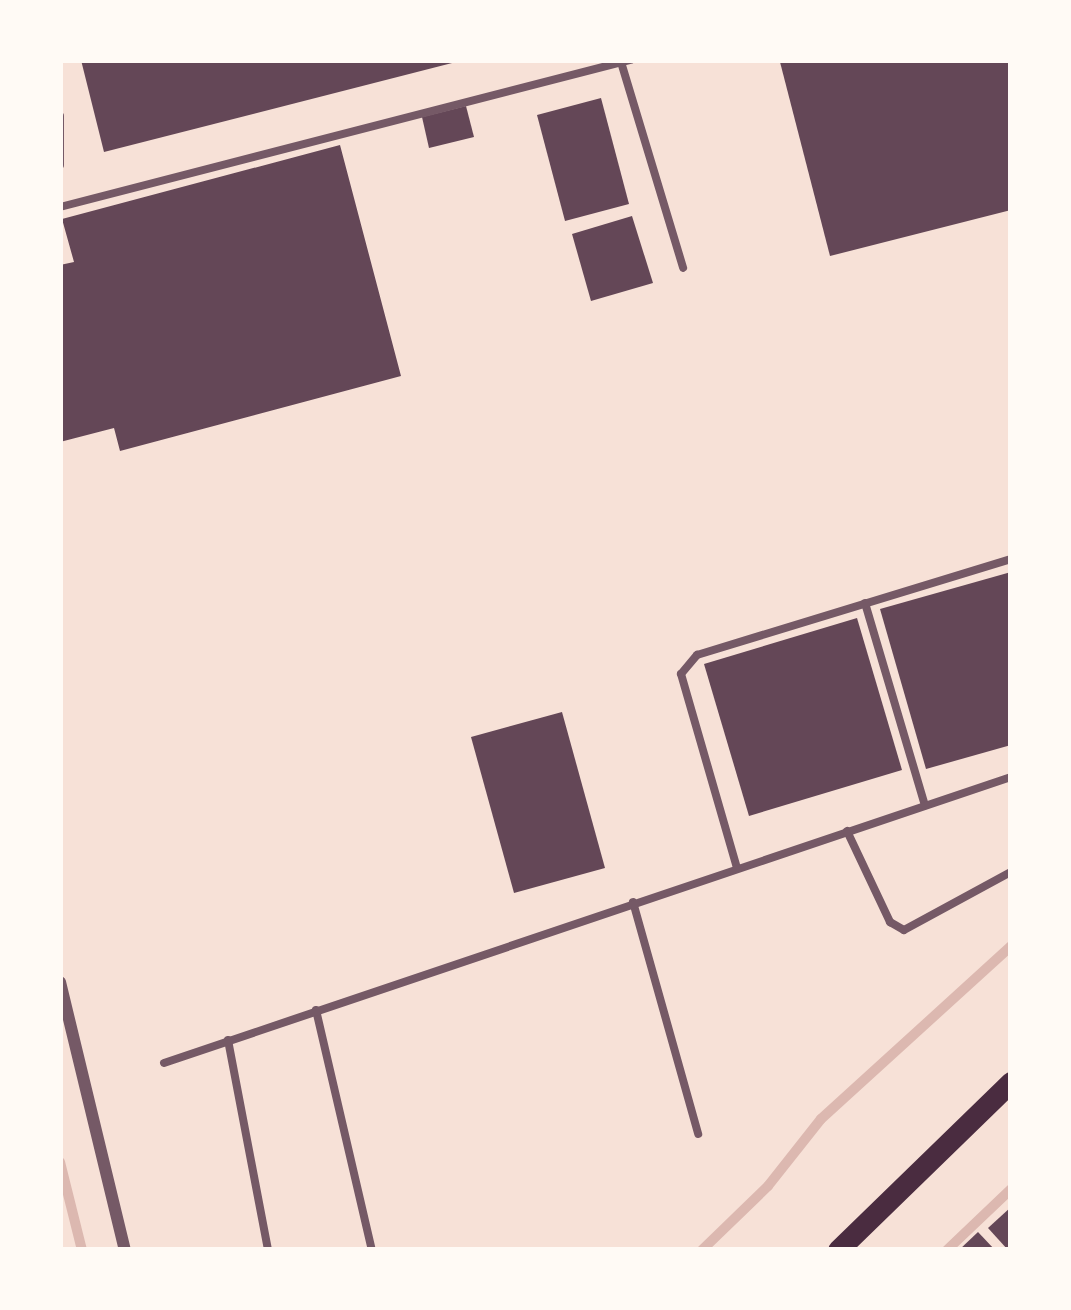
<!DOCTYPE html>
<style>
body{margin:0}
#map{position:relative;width:1071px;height:1310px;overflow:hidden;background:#f7e1d7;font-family:"Exo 2",sans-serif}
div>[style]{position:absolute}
.stream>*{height:10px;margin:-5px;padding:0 5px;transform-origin:5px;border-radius:5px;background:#dcb8b0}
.building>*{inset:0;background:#644757}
.service>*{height:8px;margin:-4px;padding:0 4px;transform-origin:4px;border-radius:4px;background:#755966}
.minor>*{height:12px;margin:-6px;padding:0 6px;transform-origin:6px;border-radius:6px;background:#755966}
.secondary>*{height:21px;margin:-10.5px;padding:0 10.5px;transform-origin:10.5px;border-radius:10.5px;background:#4a2c40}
span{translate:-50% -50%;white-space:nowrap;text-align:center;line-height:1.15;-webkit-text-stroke:10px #fffaf5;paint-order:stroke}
.frame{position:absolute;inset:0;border:63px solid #fffaf5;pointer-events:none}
</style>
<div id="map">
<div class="stream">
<div style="left:60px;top:1162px;width:91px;rotate:76deg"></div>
<div style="left:702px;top:1250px;width:92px;rotate:-44.1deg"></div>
<div style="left:768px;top:1186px;width:85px;rotate:-51.7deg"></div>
<div style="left:821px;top:1119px;width:257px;rotate:-42.3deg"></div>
<div style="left:947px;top:1250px;width:88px;rotate:-43.6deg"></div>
</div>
<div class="building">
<div style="clip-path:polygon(81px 60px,456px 60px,456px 62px,104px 152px)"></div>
<div style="clip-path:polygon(1011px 60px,1011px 210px,830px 256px,780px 62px)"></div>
<div style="clip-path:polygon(601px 98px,629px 204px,565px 221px,537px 115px)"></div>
<div style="clip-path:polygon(466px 106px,474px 137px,429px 148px,422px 117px)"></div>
<div style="clip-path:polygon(340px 145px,401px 376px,120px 451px,114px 428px,60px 442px,60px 265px,74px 262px,62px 219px)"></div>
<div style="clip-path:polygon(632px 216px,653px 283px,591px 301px,572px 234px)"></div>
<div style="clip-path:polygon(1011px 572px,1011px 745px,926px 769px,880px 609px)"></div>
<div style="clip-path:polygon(857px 618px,902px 770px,749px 816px,704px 664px)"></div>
<div style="clip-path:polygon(562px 712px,605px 868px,514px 893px,471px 737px)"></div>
<div style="clip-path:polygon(1011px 1207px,1011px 1250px,1008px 1250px,988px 1228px)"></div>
<div style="clip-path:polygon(978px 1232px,995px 1250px,959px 1250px)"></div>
</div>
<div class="service">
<div style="left:621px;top:62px;width:215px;rotate:73.2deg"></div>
<div style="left:60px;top:116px;width:49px;rotate:90deg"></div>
<div style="left:60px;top:207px;width:589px;rotate:-14.46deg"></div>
<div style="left:865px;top:603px;width:211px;rotate:73.5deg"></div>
<div style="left:847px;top:831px;width:101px;rotate:64.7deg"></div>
<div style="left:890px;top:922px;width:16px;rotate:30deg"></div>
<div style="left:904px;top:930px;width:122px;rotate:-28.5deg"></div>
<div style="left:737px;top:868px;width:202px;rotate:-106.1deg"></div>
<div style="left:681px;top:674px;width:25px;rotate:-50deg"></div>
<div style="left:697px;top:655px;width:328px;rotate:-17deg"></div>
<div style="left:633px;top:902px;width:241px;rotate:74.3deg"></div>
<div style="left:316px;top:1010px;width:246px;rotate:76.9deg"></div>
<div style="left:228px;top:1040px;width:214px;rotate:79.2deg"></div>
<div style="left:164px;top:1063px;width:894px;rotate:-18.66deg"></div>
</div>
<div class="minor">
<div style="left:60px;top:982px;width:276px;rotate:76.4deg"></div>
</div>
<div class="secondary">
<div style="left:838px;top:1250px;width:241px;rotate:-44.2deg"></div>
</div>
<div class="frame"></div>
</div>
